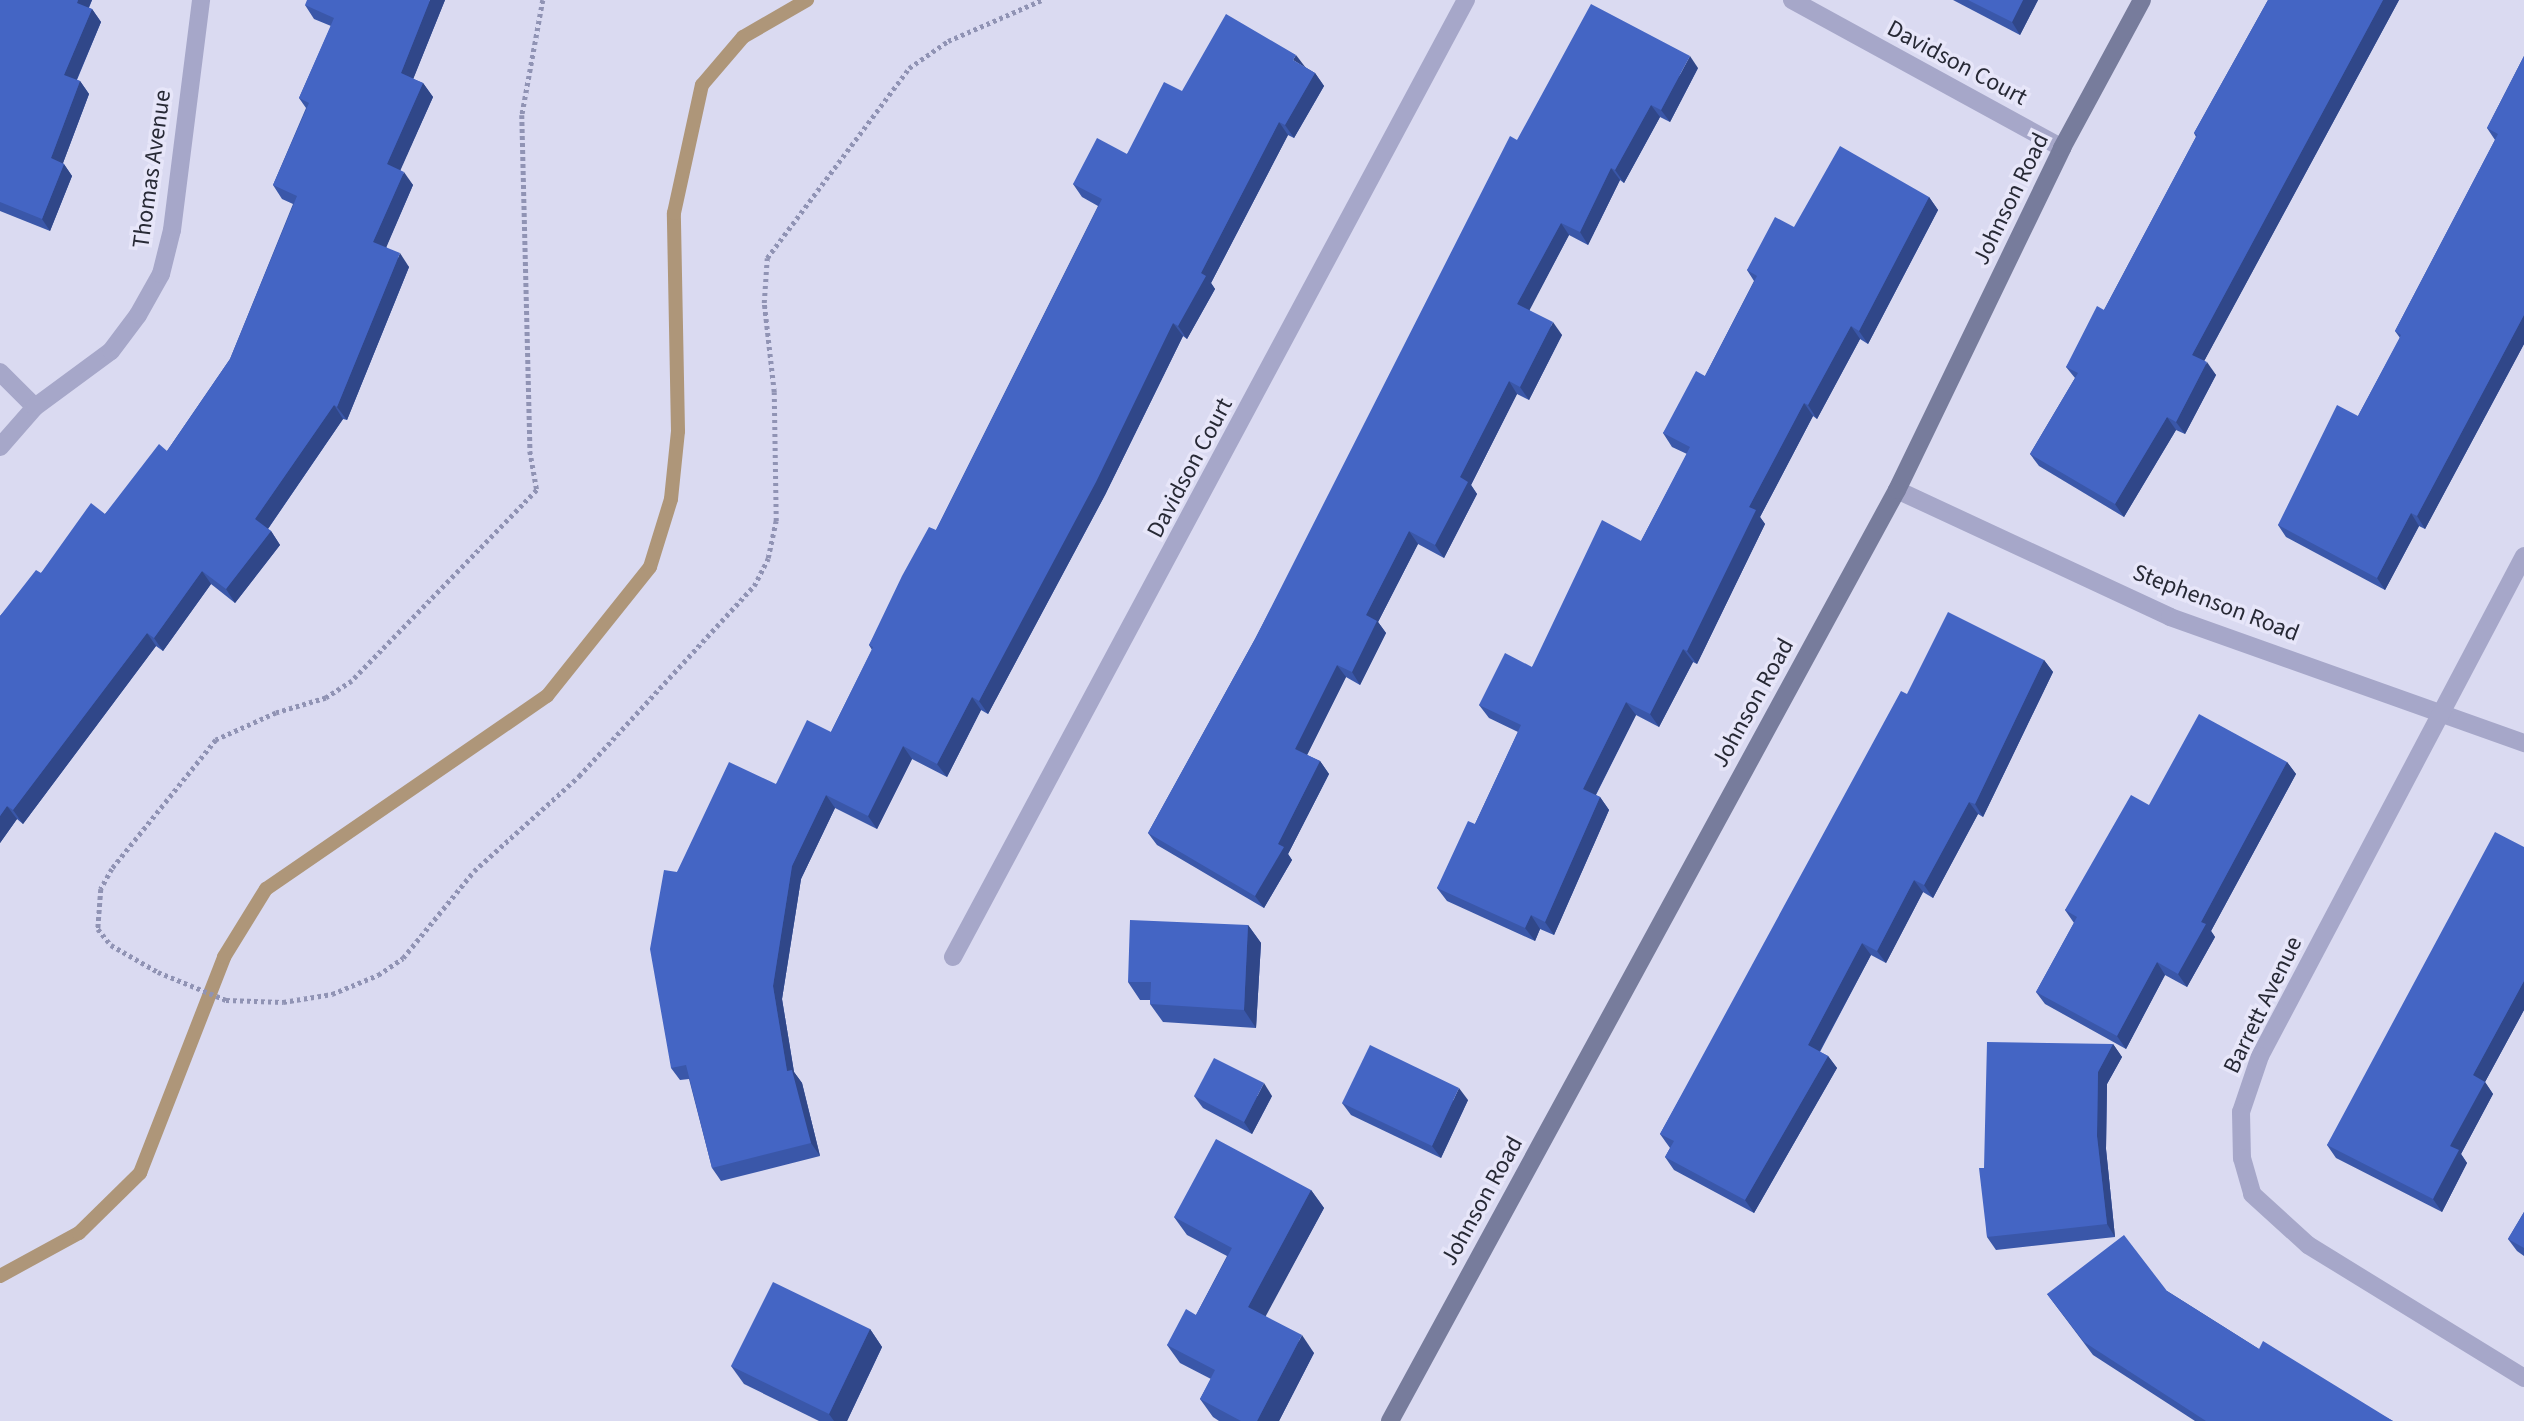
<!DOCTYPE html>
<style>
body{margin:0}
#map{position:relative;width:2524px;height:1421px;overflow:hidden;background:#dadaf1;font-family:"Source Sans 3",sans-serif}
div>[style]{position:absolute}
.stream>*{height:14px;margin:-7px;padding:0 7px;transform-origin:7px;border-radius:7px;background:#ae9679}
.path>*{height:4.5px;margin-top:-2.25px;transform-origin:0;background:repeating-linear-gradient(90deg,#9093b4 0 3.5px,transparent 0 7px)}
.street>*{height:18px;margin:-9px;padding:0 9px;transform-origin:9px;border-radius:9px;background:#a6a7c9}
.secondary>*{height:18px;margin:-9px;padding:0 9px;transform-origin:9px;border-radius:9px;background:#777c9c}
.wall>*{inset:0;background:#3a57a9}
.shaded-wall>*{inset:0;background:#304789}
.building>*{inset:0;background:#4465c4}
span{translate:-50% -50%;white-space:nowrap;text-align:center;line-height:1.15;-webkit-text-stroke:7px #e7e6f9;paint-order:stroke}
.street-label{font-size:24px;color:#272935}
</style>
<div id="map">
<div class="stream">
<div style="left:0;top:1276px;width:90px;rotate:-28.6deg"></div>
<div style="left:79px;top:1233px;width:86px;rotate:-44.5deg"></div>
<div style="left:140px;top:1173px;width:232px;rotate:-68.7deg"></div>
<div style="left:224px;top:957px;width:80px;rotate:-58.3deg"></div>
<div style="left:266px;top:889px;width:341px;rotate:-34.5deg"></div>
<div style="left:547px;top:696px;width:165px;rotate:-51.4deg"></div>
<div style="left:650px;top:567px;width:71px;rotate:-72.8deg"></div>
<div style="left:671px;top:499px;width:68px;rotate:-84.1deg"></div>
<div style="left:678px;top:431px;width:218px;rotate:-91.1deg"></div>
<div style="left:674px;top:213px;width:131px;rotate:-77.7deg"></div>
<div style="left:702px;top:85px;width:63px;rotate:-49.5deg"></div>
<div style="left:743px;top:37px;width:74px;rotate:-30deg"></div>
</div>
<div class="path">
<div style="left:543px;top:0;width:117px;rotate:100.3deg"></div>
<div style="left:522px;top:115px;width:336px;rotate:88.6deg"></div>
<div style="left:530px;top:451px;width:40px;rotate:80deg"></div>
<div style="left:537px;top:490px;width:266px;rotate:134.1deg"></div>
<div style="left:352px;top:681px;width:31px;rotate:147deg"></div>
<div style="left:326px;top:698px;width:52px;rotate:163.3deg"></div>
<div style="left:276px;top:713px;width:66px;rotate:155.8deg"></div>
<div style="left:216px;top:740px;width:166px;rotate:128.9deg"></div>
<div style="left:112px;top:869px;width:23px;rotate:119deg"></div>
<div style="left:101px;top:889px;width:40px;rotate:94.3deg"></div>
<div style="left:98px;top:929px;width:21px;rotate:51deg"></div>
<div style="left:111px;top:945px;width:54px;rotate:29.9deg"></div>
<div style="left:158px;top:972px;width:74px;rotate:22.4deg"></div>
<div style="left:226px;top:1000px;width:57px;rotate:2deg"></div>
<div style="left:283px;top:1002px;width:50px;rotate:-9.3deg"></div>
<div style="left:332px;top:994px;width:50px;rotate:-22.4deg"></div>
<div style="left:378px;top:975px;width:30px;rotate:-34deg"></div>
<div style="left:403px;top:958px;width:112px;rotate:-50.8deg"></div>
<div style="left:474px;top:871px;width:142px;rotate:-42.1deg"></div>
<div style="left:579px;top:776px;width:258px;rotate:-47.4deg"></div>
<div style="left:754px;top:586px;width:31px;rotate:-63deg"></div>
<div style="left:768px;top:558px;width:38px;rotate:-78deg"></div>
<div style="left:776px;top:521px;width:129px;rotate:-90.9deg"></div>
<div style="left:774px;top:392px;width:90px;rotate:-96.4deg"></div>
<div style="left:764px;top:303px;width:45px;rotate:-86.2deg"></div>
<div style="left:767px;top:258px;width:237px;rotate:-53.2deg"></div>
<div style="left:909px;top:68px;width:47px;rotate:-34.7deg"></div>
<div style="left:948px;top:41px;width:103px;rotate:-23.6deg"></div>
</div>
<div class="street">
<div style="left:1792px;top:0;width:308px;rotate:28.7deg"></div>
<div style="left:0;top:372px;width:49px;rotate:45deg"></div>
<div style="left:0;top:447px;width:53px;rotate:-48.8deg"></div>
<div style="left:35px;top:407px;width:94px;rotate:-36.4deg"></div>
<div style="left:111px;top:351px;width:45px;rotate:-53.1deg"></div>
<div style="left:138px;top:315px;width:47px;rotate:-60.7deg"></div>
<div style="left:161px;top:274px;width:45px;rotate:-76deg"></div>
<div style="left:172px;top:230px;width:232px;rotate:-82.8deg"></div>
<div style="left:1897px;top:490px;width:301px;rotate:24.9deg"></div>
<div style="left:2170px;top:617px;width:376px;rotate:19.6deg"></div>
<div style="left:2524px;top:556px;width:565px;rotate:117.83deg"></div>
<div style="left:2260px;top:1056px;width:59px;rotate:108.7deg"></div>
<div style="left:2241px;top:1112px;width:46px;rotate:88.8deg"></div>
<div style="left:2242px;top:1158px;width:37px;rotate:74deg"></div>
<div style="left:2252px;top:1194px;width:76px;rotate:42.3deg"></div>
<div style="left:2308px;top:1245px;width:254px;rotate:31.6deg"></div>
<div style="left:953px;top:957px;width:1086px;rotate:-61.81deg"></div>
</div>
<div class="secondary">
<div style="left:1390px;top:1421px;width:1060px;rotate:-61.43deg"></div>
<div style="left:1897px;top:490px;width:380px;rotate:-64.2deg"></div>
<div style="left:2062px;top:148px;width:168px;rotate:-61.6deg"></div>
</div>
<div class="wall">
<div style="clip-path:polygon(0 0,92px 0,89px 8px,92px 9px,101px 22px,77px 80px,80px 81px,89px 94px,63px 163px,72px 176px,50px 231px,0 211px)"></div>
<div style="clip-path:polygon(445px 0,413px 79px,423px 83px,433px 97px,400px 170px,413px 185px,386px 247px,409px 267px,347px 420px,343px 419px,268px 529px,271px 531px,280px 545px,235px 603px,211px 584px,163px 651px,156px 646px,23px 824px,17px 819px,0 843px,0 616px,41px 573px,105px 514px,167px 451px,230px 359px,293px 204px,282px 199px,273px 185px,306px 108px,299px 98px,331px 26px,314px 19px,305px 5px)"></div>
<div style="clip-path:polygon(1953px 0,2038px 0,2020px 35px)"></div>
<div style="clip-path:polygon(2268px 0,2399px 0,2204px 361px,2216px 375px,2185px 434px,2176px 430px,2124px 517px,2039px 466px,2030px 454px,2075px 378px,2066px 367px,2104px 310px,2196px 137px,2194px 133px)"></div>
<div style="clip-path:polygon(2524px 56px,2524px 344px,2425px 529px,2419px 526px,2385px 590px,2286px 537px,2278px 525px,2358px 416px,2400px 338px,2395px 331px,2495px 140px,2487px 128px)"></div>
<div style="clip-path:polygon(1305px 67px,1315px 73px,1324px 86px,1294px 138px,1288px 135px,1211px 283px,1215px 289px,1187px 339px,1183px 336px,1105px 495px,988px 714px,981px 710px,947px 777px,912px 759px,877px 829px,835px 808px,801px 879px,782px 999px,794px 1072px,802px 1083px,820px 1156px,721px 1181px,712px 1168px,689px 1079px,680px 1080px,671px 1068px,677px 872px,776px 784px,831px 732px,872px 650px,869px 645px,936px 530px,1098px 206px,1082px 197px,1073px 184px,1127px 154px,1182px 91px)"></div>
<div style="clip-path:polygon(1698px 68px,1670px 122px,1660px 117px,1624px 183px,1620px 180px,1588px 245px,1569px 235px,1529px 310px,1562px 335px,1529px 400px,1517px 394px,1471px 485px,1477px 494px,1444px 558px,1418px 544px,1378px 622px,1386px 633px,1360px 685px,1346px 677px,1307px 755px,1320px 761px,1329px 774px,1288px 854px,1292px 860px,1264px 908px,1157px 845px,1148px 833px,1255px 639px,1517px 140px)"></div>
<div style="clip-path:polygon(1929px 197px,1938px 210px,1868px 344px,1860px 339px,1817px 419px,1813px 416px,1760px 517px,1765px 524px,1697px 664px,1693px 662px,1659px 727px,1636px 715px,1596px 795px,1600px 797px,1609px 810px,1554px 935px,1540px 929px,1535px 941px,1447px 901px,1437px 888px,1475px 824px,1518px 732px,1489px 718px,1479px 705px,1532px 667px,1641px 541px,1687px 454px,1672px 447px,1663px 433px,1705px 376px,1754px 281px,1747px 270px,1794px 227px)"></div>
<div style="clip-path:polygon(2044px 660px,2053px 672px,1983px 817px,1978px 814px,1933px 898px,1923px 892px,1886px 963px,1871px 955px,1820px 1052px,1828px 1056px,1837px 1068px,1754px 1213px,1674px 1170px,1665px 1157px,1670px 1148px,1660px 1134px,1907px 694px)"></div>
<div style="clip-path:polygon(2287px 762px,2296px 774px,2211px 931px,2215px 937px,2187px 987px,2165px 975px,2126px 1049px,2045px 1004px,2036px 992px,2074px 923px,2065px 910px,2149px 805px)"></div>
<div style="clip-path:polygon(2524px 847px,2524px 1010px,2485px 1082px,2493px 1094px,2461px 1154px,2467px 1163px,2442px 1212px,2336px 1158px,2327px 1145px)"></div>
<div style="clip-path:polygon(1248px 925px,1261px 943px,1256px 1028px,1163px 1022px,1150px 1004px,1150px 1000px,1140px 1000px,1128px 982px)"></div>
<div style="clip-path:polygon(2113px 1044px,2122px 1057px,2107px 1084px,2106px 1149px,2115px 1237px,1996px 1250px,1987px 1237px,1984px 1168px)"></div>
<div style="clip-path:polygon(1194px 1096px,1272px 1096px,1252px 1134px,1203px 1108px)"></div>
<div style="clip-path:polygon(1468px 1100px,1441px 1158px,1351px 1115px,1342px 1103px)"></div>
<div style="clip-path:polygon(1311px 1190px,1324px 1208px,1265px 1316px,1314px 1353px,1279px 1421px,1219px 1421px,1213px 1417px,1200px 1399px,1211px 1379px,1180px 1363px,1167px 1345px,1196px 1315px,1227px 1256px,1187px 1235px,1174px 1217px)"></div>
<div style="clip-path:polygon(2524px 1212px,2524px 1256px,2517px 1251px,2508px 1239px)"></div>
<div style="clip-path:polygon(2167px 1291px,2259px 1349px,2393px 1421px,2195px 1421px,2093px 1355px,2047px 1294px)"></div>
<div style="clip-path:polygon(870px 1329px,882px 1347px,847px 1421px,819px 1421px,744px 1384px,731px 1366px)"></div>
</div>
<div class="shaded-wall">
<div style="clip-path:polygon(78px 0,92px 0,85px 15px,77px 3px)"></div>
<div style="clip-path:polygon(430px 0,445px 0,410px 87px,401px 73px)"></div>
<div style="clip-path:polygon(2023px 0,2038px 0,2020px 35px,2012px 22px)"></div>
<div style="clip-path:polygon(2383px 0,2399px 0,2201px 367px,2192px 355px)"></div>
<div style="clip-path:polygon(92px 9px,101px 22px,73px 88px,64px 75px)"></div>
<div style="clip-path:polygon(1296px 55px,1306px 68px,1293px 60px)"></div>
<div style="clip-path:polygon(1690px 56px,1698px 68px,1670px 122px,1661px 110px)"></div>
<div style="clip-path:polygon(1315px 73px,1324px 86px,1294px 138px,1285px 125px)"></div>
<div style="clip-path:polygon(80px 81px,89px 94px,60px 171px,51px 158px)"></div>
<div style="clip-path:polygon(423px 83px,433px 97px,397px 178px,387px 164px)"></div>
<div style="clip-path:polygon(1651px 105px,1660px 117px,1624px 183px,1615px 170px)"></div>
<div style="clip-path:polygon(1279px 122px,1288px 135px,1211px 283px,1215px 289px,1187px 339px,1178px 326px,1201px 273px)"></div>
<div style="clip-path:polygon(64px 164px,72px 176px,50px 231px,42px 219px)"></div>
<div style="clip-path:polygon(1611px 168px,1620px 180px,1588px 245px,1580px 232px)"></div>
<div style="clip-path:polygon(404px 172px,413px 185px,383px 255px,373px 242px)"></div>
<div style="clip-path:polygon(1929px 197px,1938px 210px,1868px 344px,1859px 331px)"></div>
<div style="clip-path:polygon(1561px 223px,1569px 235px,1526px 317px,1517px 304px)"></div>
<div style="clip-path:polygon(400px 253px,409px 267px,347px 420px,337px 407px)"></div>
<div style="clip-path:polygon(2524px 315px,2524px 344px,2425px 529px,2417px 516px)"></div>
<div style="clip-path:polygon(1553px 322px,1562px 335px,1529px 400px,1520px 387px)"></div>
<div style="clip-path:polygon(1173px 323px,1183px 336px,1105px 495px,988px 714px,979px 701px)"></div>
<div style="clip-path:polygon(1851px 326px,1860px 339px,1817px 419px,1808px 405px)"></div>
<div style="clip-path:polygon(2207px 362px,2216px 375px,2185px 434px,2176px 422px)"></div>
<div style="clip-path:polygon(1509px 381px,1517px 394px,1471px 485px,1477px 494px,1444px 558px,1435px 545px,1460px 477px)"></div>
<div style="clip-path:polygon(1804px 403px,1813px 416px,1760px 517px,1765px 524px,1697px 664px,1687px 651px,1749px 507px)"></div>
<div style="clip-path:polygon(334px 405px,343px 419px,265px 533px,255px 519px)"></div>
<div style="clip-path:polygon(2167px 417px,2176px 430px,2124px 517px,2115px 504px)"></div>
<div style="clip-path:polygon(2411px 513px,2419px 526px,2385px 590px,2377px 578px)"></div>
<div style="clip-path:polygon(271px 531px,280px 545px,235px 603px,226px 589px)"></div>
<div style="clip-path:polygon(1409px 531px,1418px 544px,1378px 622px,1386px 633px,1360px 685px,1352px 672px,1366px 615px)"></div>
<div style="clip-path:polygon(202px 571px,211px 584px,163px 651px,154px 638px)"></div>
<div style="clip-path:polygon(147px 633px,156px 646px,23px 824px,13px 810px)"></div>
<div style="clip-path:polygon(1683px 649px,1693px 662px,1659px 727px,1650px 714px)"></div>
<div style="clip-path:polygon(2044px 660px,2053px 672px,1983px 817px,1975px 804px)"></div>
<div style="clip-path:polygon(1337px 665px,1346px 677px,1304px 761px,1295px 749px)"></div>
<div style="clip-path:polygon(972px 697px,981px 710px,947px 777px,937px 764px)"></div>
<div style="clip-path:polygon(1626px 702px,1636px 715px,1592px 802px,1583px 789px)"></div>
<div style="clip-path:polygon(903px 746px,912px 759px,877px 829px,868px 816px)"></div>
<div style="clip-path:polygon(1320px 761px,1329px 774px,1288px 854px,1292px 860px,1264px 908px,1255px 896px,1278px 844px)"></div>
<div style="clip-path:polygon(2287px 762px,2296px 774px,2211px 931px,2215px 937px,2187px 987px,2178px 974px,2201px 922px)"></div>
<div style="clip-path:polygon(826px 795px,835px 808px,801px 879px,782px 999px,794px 1072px,802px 1083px,820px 1156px,811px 1143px,787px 1071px,773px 986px,792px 866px)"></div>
<div style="clip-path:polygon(1600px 797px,1609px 810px,1554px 935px,1545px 922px)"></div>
<div style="clip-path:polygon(1969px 802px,1978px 814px,1933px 898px,1924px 885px)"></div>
<div style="clip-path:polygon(7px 806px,17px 819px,0 843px,0 816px)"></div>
<div style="clip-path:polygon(1914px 880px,1923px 892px,1886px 963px,1877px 951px)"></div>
<div style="clip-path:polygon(1531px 915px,1540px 929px,1535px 941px,1525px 928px)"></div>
<div style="clip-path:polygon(1248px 925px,1261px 943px,1256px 1028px,1244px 1010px)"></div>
<div style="clip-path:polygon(1862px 943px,1871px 955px,1816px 1058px,1808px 1045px)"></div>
<div style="clip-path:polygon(2157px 962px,2165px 975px,2126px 1049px,2117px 1036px)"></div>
<div style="clip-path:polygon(2524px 981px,2524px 1010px,2485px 1082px,2493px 1094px,2461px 1154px,2467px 1163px,2442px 1212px,2433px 1199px,2473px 1075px)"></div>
<div style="clip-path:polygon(2113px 1044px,2122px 1057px,2107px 1084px,2106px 1149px,2115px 1237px,2107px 1224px,2097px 1136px,2098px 1072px)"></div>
<div style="clip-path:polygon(1828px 1056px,1837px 1068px,1754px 1213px,1745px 1200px)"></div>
<div style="clip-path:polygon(1264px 1083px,1272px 1096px,1252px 1134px,1244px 1122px)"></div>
<div style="clip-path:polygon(1459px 1088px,1468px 1100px,1441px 1158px,1432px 1146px)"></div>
<div style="clip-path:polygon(1311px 1190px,1324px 1208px,1261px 1325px,1248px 1307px)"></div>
<div style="clip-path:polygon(870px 1329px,882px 1347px,847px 1421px,834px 1421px,829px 1414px)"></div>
<div style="clip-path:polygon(1302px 1335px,1314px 1353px,1279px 1421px,1257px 1421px)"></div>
</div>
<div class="building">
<div style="clip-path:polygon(0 0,78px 0,77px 3px,92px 9px,64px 75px,80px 81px,51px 158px,64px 164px,42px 219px,0 202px)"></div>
<div style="clip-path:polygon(307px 0,430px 0,401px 73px,423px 83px,387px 164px,404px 172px,373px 242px,400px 253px,337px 407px,334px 405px,255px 519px,271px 531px,226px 589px,202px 571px,154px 638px,147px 633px,13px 810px,7px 806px,0 816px,0 616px,36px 570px,41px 573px,91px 503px,105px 514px,159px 444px,167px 451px,230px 359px,297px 196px,273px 185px,309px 103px,299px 98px,334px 18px,305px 5px)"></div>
<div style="clip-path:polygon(1968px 0,2023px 0,2012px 22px)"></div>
<div style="clip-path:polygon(2268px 0,2383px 0,2192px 355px,2207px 362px,2176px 422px,2167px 417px,2115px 504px,2030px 454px,2078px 373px,2066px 367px,2097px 306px,2104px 310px,2197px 135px,2194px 133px)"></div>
<div style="clip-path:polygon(1591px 4px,1690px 56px,1661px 110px,1651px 105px,1615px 170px,1611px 168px,1580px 232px,1561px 223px,1517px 304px,1553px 322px,1520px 387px,1509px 381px,1460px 477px,1468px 482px,1435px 545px,1409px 531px,1366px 615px,1377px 621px,1352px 672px,1337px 665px,1295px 749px,1320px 761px,1278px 844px,1284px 847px,1255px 896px,1148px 833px,1255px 639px,1510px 136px,1517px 140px)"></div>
<div style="clip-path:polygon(1226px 14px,1296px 55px,1293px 60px,1315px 73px,1285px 125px,1279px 122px,1201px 273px,1206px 276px,1178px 326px,1173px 323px,1096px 482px,979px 701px,972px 697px,937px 764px,903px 746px,868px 816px,826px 795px,792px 866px,773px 986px,787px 1071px,792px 1070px,811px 1143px,712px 1168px,686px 1065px,671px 1068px,650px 949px,664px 870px,677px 872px,729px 762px,776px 784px,807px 720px,831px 732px,873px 647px,869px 645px,902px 576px,929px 527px,936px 530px,1102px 199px,1073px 184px,1097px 138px,1127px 154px,1164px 82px,1182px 91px)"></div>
<div style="clip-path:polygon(2524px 56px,2524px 315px,2417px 516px,2411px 513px,2377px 578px,2278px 525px,2337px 405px,2358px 416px,2401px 335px,2395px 331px,2498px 134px,2487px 128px)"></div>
<div style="clip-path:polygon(1840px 146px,1929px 197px,1859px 331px,1851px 326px,1808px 405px,1804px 403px,1749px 507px,1756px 510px,1687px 651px,1683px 649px,1650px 714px,1626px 702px,1583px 789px,1600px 797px,1545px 922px,1531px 915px,1525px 928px,1437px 888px,1468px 821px,1475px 824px,1521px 725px,1479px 705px,1505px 653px,1532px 667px,1602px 520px,1641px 541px,1690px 447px,1663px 433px,1696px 371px,1705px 376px,1757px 276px,1747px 270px,1775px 217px,1794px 227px)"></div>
<div style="clip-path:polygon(1948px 612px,2044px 660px,1975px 804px,1969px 802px,1924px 885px,1914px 880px,1877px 951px,1862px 943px,1808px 1045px,1828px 1056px,1745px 1200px,1665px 1157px,1674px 1141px,1660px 1134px,1901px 691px,1907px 694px)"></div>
<div style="clip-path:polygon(2199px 714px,2287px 762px,2201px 922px,2206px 924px,2178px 974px,2157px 962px,2117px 1036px,2036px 992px,2077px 917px,2065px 910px,2131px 795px,2149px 805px)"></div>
<div style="clip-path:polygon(2495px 832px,2524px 847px,2524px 981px,2473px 1075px,2485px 1082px,2450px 1146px,2459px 1150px,2433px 1199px,2327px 1145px)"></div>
<div style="clip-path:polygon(1130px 920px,1248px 925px,1244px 1010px,1150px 1004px,1151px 982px,1128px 982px)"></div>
<div style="clip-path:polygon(1987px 1042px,2113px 1044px,2098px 1072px,2097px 1136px,2107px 1224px,1987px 1237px,1979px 1168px,1984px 1168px)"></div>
<div style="clip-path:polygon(1370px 1045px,1459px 1088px,1432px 1146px,1342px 1103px)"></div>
<div style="clip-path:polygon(1214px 1058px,1264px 1083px,1244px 1122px,1194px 1096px)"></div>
<div style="clip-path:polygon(1216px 1139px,1311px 1190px,1248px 1307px,1302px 1335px,1257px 1421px,1241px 1421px,1200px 1399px,1215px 1370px,1167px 1345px,1186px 1309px,1196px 1315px,1232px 1248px,1174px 1217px)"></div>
<div style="clip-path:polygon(2524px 1212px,2524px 1248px,2508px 1239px)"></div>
<div style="clip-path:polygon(2124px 1235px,2167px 1291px,2259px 1349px,2263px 1341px,2393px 1421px,2206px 1421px,2084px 1342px,2047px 1294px)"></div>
<div style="clip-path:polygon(773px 1282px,870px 1329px,829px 1414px,731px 1366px)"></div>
</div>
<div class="street-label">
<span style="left:1957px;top:63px;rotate:28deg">Davidson Court</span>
<span style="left:152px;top:169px;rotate:-82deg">Thomas Avenue</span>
<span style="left:2011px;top:199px;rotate:-64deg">Johnson Road</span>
<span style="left:1190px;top:468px;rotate:-62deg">Davidson Court</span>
<span style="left:2216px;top:603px;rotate:21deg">Stephenson Road</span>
<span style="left:1753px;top:703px;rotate:-61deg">Johnson Road</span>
<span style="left:2263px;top:1005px;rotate:-64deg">Barrett Avenue</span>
<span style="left:1482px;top:1201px;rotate:-61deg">Johnson Road</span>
</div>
</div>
